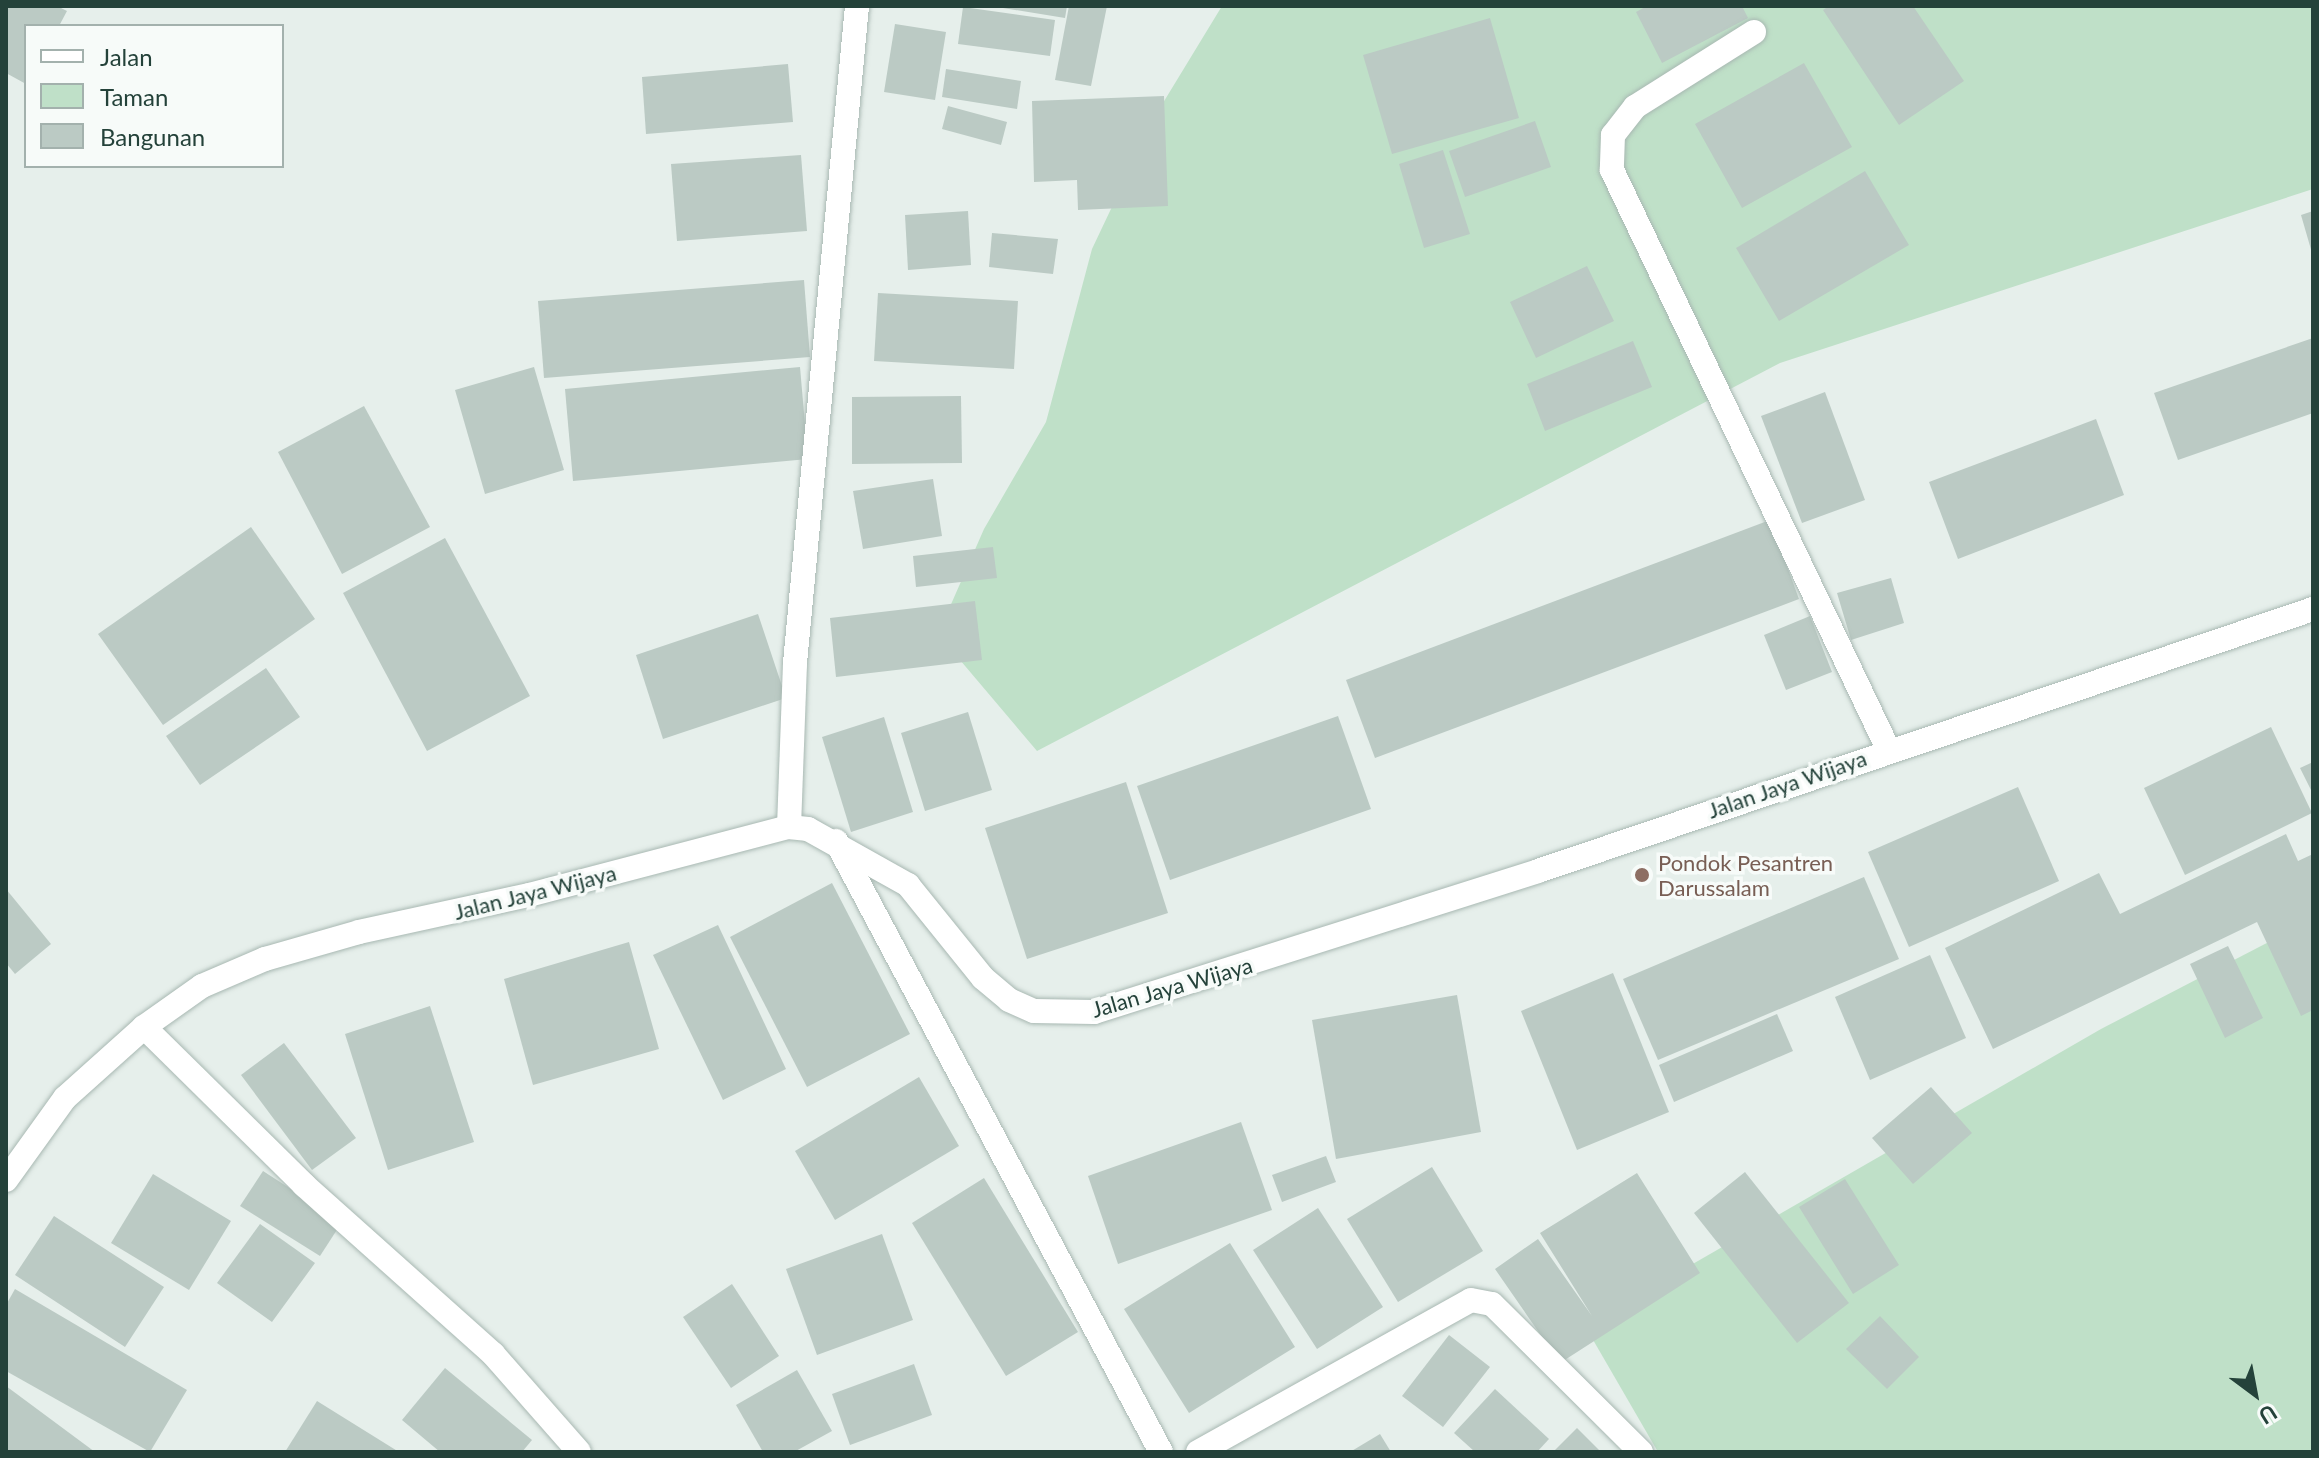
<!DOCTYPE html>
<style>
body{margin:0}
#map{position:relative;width:2319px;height:1458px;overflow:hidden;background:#e6efeb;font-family:Lato,sans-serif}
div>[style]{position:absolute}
.green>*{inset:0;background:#bfe0c8}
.building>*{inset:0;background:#bbcac4}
.roads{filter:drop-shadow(0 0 2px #a8b8b2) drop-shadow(0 0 2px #a8b8b2)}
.street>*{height:24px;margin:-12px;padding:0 12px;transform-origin:12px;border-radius:12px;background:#fff}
.dots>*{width:22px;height:22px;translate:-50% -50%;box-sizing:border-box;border:4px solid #f7fbf9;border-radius:50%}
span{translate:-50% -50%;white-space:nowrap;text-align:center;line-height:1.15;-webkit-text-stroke:7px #f7fbf9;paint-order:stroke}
.street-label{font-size:22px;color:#24423a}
.education-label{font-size:22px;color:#785e54}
.left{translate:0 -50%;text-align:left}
.frame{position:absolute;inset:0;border:8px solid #24423a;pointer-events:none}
.legend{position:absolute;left:24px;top:24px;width:260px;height:144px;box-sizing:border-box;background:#f7fbf9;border:2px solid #a3b1ad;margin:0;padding:10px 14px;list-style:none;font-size:24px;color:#24423a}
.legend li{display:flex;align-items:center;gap:16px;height:40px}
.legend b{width:40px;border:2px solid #a3b1ad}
.north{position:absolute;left:2215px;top:1354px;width:80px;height:80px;-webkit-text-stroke:6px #f7fbf9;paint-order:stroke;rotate:148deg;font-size:22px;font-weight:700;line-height:32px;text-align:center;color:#24423a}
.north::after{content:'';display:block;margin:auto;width:28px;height:36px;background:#24423a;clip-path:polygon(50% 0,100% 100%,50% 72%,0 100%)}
</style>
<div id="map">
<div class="green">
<div style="clip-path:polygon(1222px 6px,2313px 6px,2313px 189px,1780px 363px,1037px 751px,938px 634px,984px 529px,1046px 422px,1092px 249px,1155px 116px)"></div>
<div style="clip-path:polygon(2313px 919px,2313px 1452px,1658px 1452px,1585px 1326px,2101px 1029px)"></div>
</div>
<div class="building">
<div style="clip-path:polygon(6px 6px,57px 6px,67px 11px,59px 26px,26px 26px,26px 84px,6px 73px)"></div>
<div style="clip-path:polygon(991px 6px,1067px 6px,1065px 18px)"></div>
<div style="clip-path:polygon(1069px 6px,1107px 6px,1091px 86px,1055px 80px)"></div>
<div style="clip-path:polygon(1647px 6px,1742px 6px,1748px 18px,1662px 63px,1636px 12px)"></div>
<div style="clip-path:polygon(1829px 6px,1913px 6px,1964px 81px,1899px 125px,1823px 10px)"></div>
<div style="clip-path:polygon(963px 7px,1055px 20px,1050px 56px,958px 44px)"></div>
<div style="clip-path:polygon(1490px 18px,1519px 118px,1392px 154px,1363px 55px)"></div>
<div style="clip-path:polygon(895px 24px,946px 32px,935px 100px,884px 92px)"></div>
<div style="clip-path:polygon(1804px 63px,1852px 147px,1742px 208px,1695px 124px)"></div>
<div style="clip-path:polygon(788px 64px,793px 122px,646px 134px,642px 77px)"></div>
<div style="clip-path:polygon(946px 69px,1021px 81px,1017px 109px,942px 97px)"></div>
<div style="clip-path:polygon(1164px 96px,1168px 206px,1078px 210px,1077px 180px,1034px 182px,1032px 101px)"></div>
<div style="clip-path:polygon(948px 106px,1007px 122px,1001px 145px,942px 129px)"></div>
<div style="clip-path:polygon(1535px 121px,1551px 167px,1465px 197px,1449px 151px)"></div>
<div style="clip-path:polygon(1443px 150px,1470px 234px,1424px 248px,1399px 164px)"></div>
<div style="clip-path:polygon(801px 155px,807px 231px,677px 241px,671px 164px)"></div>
<div style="clip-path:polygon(1865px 171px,1909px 245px,1779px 321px,1736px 248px)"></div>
<div style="clip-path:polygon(968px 211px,971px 265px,908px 270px,905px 215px)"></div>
<div style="clip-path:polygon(2313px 211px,2313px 253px,2312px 253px,2301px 215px)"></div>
<div style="clip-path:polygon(992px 233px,1058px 239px,1053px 274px,989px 267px)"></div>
<div style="clip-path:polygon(1587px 266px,1614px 321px,1536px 358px,1510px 302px)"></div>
<div style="clip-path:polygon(804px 280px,810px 357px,544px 378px,538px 301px)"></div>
<div style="clip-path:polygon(878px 293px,1018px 301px,1014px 369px,874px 361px)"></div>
<div style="clip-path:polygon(2313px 338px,2313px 413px,2178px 460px,2154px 393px)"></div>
<div style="clip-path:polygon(1633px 341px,1652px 387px,1545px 431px,1527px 384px)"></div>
<div style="clip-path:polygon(534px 367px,564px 470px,485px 494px,455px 390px)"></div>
<div style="clip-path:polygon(800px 367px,808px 459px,573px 481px,565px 389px)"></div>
<div style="clip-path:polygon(1825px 392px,1865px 500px,1802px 523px,1761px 416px)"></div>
<div style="clip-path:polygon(961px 396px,962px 463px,852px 464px,852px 397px)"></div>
<div style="clip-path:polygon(364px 406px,430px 527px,342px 574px,278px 452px)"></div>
<div style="clip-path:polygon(2096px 419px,2124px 495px,1958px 559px,1929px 482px)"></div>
<div style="clip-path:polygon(933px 479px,942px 536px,863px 549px,853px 491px)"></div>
<div style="clip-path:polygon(1770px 520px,1799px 599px,1375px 758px,1346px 680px)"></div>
<div style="clip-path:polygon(251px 527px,315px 619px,163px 725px,98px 634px)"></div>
<div style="clip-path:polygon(445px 538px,530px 696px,427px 751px,343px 593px)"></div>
<div style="clip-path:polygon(993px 547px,997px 578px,916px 587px,913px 556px)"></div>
<div style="clip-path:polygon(1891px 578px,1904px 623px,1851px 640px,1837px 593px)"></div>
<div style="clip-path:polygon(975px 601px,982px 660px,836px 677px,830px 618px)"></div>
<div style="clip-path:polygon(758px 614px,786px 698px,663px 739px,636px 655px)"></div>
<div style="clip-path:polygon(1810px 616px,1832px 672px,1786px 690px,1764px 635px)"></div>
<div style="clip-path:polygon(266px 668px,300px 717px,200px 785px,166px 736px)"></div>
<div style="clip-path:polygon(968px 712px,992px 790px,925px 811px,901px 733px)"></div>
<div style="clip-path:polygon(1338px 716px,1371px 809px,1170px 880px,1137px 786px)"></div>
<div style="clip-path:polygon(884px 717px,913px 812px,851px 832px,822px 737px)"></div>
<div style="clip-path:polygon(2271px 727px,2312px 813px,2185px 875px,2144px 788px)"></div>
<div style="clip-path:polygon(2313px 762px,2313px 794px,2300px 768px)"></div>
<div style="clip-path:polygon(1126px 782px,1168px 913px,1027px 959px,985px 828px)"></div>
<div style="clip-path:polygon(2018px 787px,2059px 881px,1909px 947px,1868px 852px)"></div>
<div style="clip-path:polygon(2286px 834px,2298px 861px,2313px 854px,2313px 1010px,2301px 1016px,2257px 922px,1993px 1049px,1945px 948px,2099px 873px,2120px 914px)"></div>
<div style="clip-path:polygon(1864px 877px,1899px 959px,1658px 1060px,1623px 979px)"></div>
<div style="clip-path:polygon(832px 883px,910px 1034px,807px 1087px,730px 937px)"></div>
<div style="clip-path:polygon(6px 889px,51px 944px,15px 974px,6px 963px)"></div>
<div style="clip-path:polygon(718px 925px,786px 1069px,723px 1100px,653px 955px)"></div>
<div style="clip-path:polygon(629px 942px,659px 1049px,533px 1085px,504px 979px)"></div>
<div style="clip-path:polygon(2228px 946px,2263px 1018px,2225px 1038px,2190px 964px)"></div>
<div style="clip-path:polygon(1930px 955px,1966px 1038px,1870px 1080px,1835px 997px)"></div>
<div style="clip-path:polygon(1613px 973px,1669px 1112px,1577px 1150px,1521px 1011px)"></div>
<div style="clip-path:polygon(1457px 995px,1481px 1132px,1336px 1159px,1312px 1020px)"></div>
<div style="clip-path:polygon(430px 1006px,474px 1142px,388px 1170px,345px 1034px)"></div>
<div style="clip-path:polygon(1777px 1014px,1793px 1051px,1674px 1102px,1659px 1065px)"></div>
<div style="clip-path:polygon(284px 1043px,356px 1138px,312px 1170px,241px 1075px)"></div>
<div style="clip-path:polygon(919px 1077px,959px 1146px,835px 1220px,795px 1151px)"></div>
<div style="clip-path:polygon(1931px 1087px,1972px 1133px,1913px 1184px,1872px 1138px)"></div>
<div style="clip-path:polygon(1241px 1122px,1272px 1210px,1118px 1264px,1088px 1176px)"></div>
<div style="clip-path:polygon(1326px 1156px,1336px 1182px,1282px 1202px,1272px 1175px)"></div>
<div style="clip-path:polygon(1432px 1167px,1483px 1251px,1398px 1302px,1347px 1219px)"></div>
<div style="clip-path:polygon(263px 1171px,342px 1222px,320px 1256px,240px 1206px)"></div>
<div style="clip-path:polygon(1745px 1172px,1849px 1303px,1797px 1343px,1694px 1213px)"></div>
<div style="clip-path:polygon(1637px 1173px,1700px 1273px,1560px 1363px,1495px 1269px,1538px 1239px,1592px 1316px,1540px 1233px)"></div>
<div style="clip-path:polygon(153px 1174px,231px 1221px,189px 1290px,111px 1243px)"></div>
<div style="clip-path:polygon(984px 1178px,1078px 1332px,1006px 1376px,912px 1223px)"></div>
<div style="clip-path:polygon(1845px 1179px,1899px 1265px,1853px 1294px,1799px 1207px)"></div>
<div style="clip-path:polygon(1318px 1208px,1383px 1307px,1317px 1349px,1253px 1250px)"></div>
<div style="clip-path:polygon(54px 1216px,164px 1287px,125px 1347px,15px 1275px)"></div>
<div style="clip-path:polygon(260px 1224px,315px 1263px,272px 1322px,217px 1283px)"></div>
<div style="clip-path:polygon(882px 1234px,913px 1320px,817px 1355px,786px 1269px)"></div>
<div style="clip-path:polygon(1230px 1243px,1295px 1347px,1189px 1413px,1124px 1309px)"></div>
<div style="clip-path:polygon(732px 1284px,779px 1356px,731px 1388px,683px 1317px)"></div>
<div style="clip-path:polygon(15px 1289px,187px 1390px,150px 1452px,6px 1371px,6px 1305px)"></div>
<div style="clip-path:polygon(1880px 1316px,1919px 1357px,1887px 1389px,1846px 1349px)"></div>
<div style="clip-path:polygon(1449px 1335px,1490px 1367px,1443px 1427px,1402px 1396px)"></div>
<div style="clip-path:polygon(914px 1364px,932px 1415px,850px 1445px,832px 1394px)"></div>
<div style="clip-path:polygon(445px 1368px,532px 1440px,522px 1452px,440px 1452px,402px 1420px)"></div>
<div style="clip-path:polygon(797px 1370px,832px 1431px,794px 1452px,763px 1452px,736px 1405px)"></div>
<div style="clip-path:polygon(6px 1386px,95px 1452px,6px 1452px)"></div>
<div style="clip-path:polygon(1495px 1389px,1549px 1439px,1537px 1452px,1475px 1452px,1454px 1433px)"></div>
<div style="clip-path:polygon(317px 1401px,399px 1452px,285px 1452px)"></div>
<div style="clip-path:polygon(1577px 1428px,1601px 1452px,1553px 1452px)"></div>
<div style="clip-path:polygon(1380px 1434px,1391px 1452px,1350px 1452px)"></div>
</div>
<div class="roads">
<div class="street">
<div style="left:1754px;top:32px;width:141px;rotate:147.8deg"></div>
<div style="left:1635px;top:107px;width:36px;rotate:128deg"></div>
<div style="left:1613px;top:135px;width:35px;rotate:92deg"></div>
<div style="left:1612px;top:170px;width:641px;rotate:64.51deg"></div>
<div style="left:789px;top:827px;width:164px;rotate:-87.9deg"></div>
<div style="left:795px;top:663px;width:660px;rotate:-84.61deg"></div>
<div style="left:836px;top:841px;width:692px;rotate:61.99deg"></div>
<div style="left:144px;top:1027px;width:225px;rotate:44.6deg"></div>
<div style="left:304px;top:1185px;width:254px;rotate:41.8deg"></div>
<div style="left:493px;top:1354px;width:130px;rotate:48.7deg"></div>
<div style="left:6px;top:1180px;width:101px;rotate:-54.3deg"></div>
<div style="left:65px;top:1098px;width:106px;rotate:-41.9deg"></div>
<div style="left:144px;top:1027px;width:71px;rotate:-35.3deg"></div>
<div style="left:202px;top:986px;width:69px;rotate:-23.2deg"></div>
<div style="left:265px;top:959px;width:98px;rotate:-16deg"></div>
<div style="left:359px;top:932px;width:174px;rotate:-12.3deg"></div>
<div style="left:529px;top:895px;width:269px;rotate:-14.7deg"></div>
<div style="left:789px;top:827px;width:19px;rotate:6deg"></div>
<div style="left:808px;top:829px;width:115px;rotate:29.2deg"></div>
<div style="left:908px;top:885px;width:119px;rotate:51.1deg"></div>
<div style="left:983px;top:978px;width:34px;rotate:40deg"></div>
<div style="left:1009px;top:1000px;width:27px;rotate:24deg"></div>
<div style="left:1034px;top:1011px;width:60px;rotate:1deg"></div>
<div style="left:1094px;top:1012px;width:466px;rotate:-17.6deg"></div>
<div style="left:1538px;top:871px;width:818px;rotate:-18.68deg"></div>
<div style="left:1198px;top:1452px;width:312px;rotate:-29.1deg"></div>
<div style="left:1471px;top:1300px;width:21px;rotate:11deg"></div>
<div style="left:1492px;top:1304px;width:210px;rotate:44.8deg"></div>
</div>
</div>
<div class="dots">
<div style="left:1642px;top:875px;background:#8d6e63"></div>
</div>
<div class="street-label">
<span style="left:1787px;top:784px;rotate:-19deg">Jalan Jaya Wijaya</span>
<span style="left:535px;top:892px;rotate:-14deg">Jalan Jaya Wijaya</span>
<span style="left:1172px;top:987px;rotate:-16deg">Jalan Jaya Wijaya</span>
</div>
<div class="education-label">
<span class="left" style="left:1658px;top:875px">Pondok Pesantren<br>Darussalam</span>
</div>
<div class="frame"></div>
<ul class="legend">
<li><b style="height:10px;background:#fff"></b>Jalan</li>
<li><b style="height:22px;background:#bfe0c8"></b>Taman</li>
<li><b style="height:22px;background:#bbcac4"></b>Bangunan</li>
</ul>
<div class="north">U</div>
</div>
